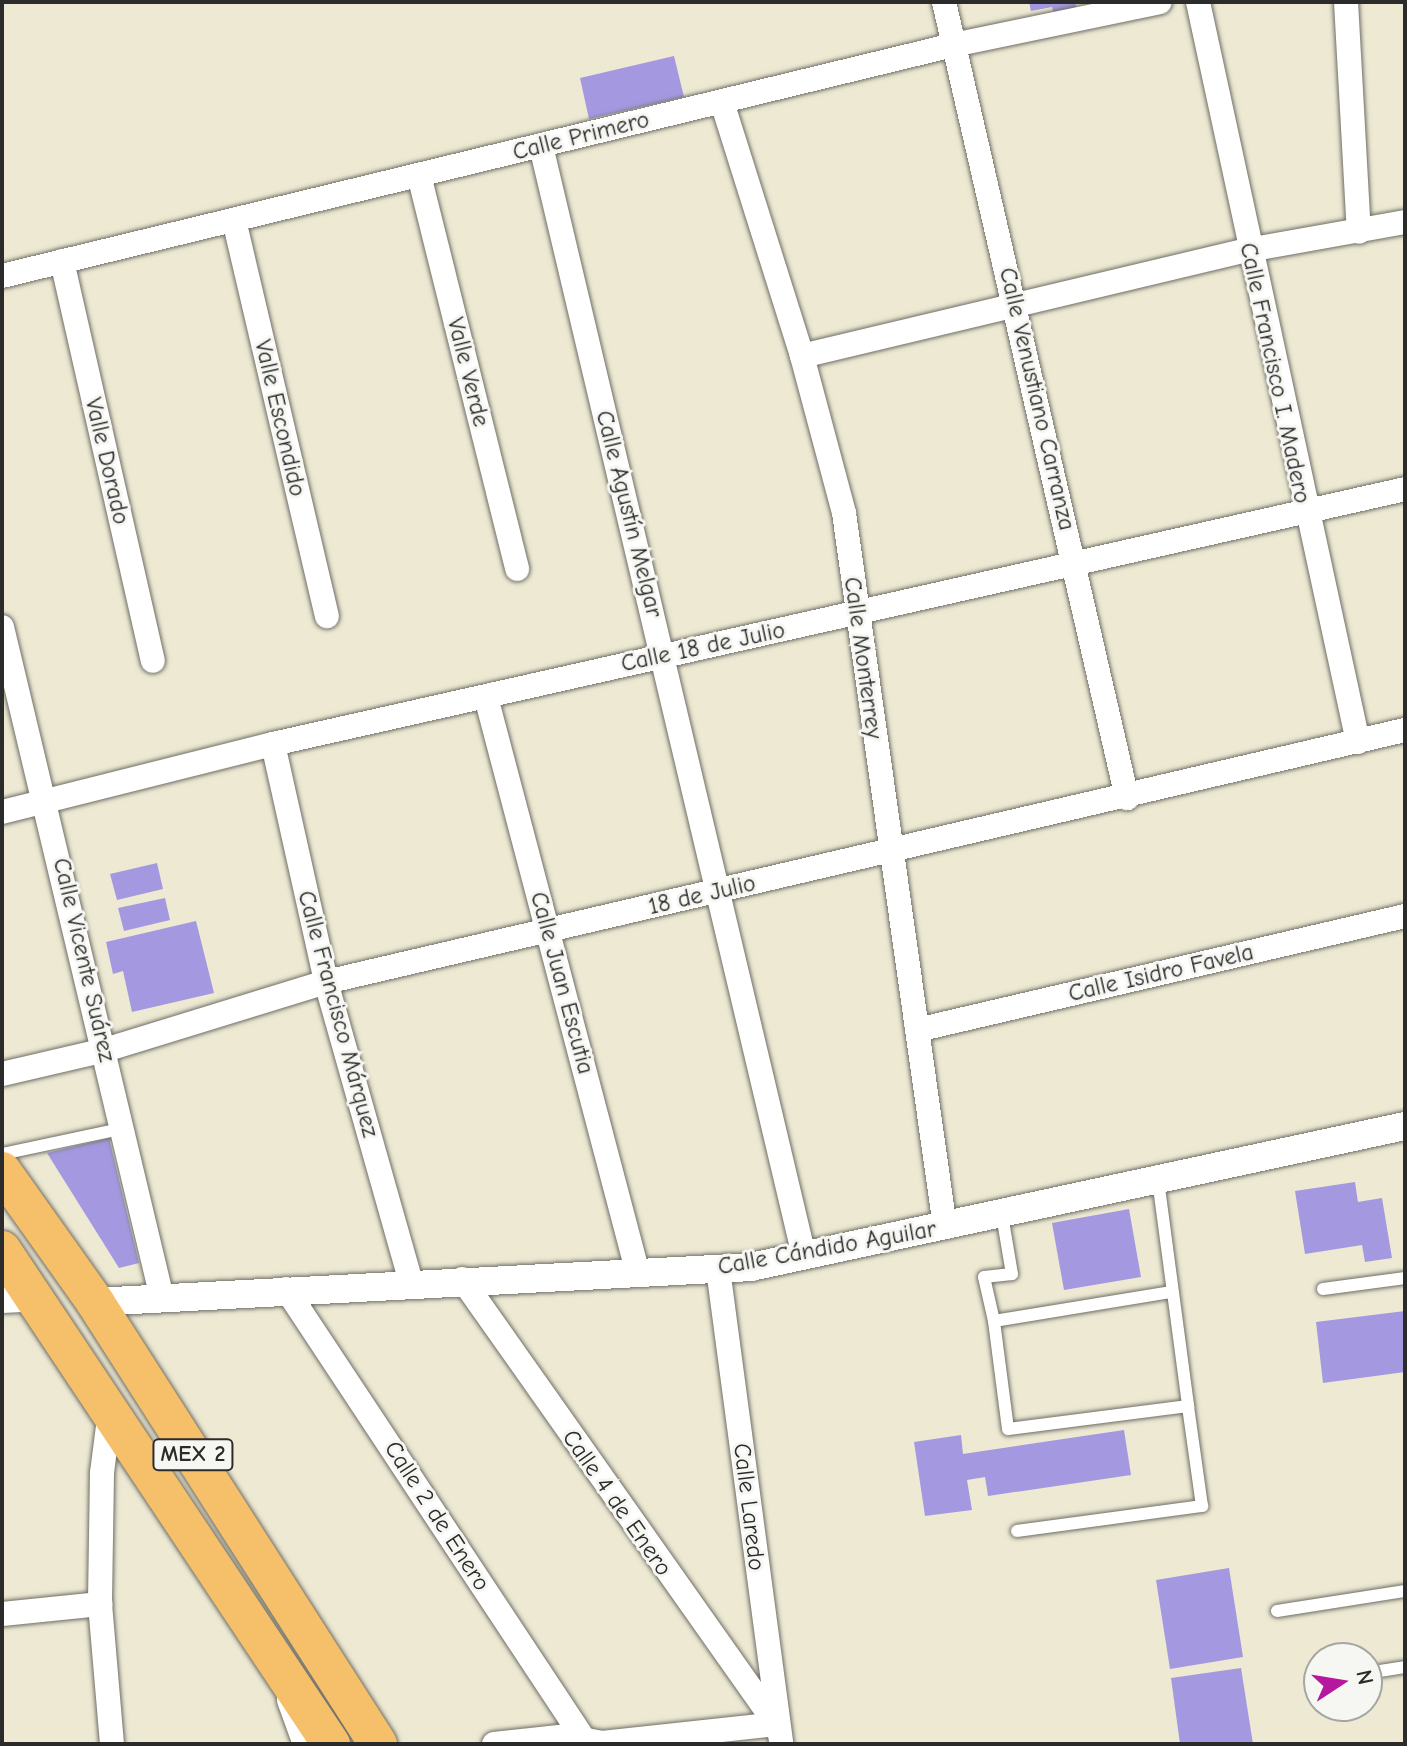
<!DOCTYPE html>
<meta charset="utf-8">
<style>
body{margin:0}
#map{position:relative;width:1407px;height:1746px;overflow:hidden;background:#ede9d3;font-family:"Comic Neue",sans-serif}
div>[style]{position:absolute}
.building>*{inset:0;background:#a499e0}
.roads{filter:drop-shadow(0 0 2px #6f6e66) drop-shadow(0 0 2px #6f6e66)}
.service>*{height:12px;margin:-6px;padding:0 6px;transform-origin:6px;border-radius:6px;background:#fff}
.minor>*{height:24px;margin:-12px;padding:0 12px;transform-origin:12px;border-radius:12px;background:#fff}
.tertiary>*{height:28px;margin:-14px;padding:0 14px;transform-origin:14px;border-radius:14px;background:#fff}
.trunk>*{height:38px;margin:-19px;padding:0 19px;transform-origin:19px;border-radius:19px;background:#f6c06b}
span{translate:-50% -50%;white-space:nowrap;text-align:center;line-height:1.15;-webkit-text-stroke:6px #f6f6f2;paint-order:stroke}
.shield-label span{padding:2px 6px;background:#f6f6f2;border:2px solid;border-radius:6px;-webkit-text-stroke-width:0}
.shield-label{font-size:22px;color:#2b2b2b;font-weight:700}
.street-label{font-size:24px;color:#2b2b2b}
.frame{position:absolute;inset:0;border:4px solid #2b2b2b;pointer-events:none}
.north{position:absolute;left:1303px;top:1642px;width:80px;height:80px;box-sizing:border-box;background:#f6f6f2;border:2px solid #a5a5a2;border-radius:50%;rotate:78deg;font-size:22px;font-weight:700;line-height:32px;text-align:center;color:#2b2b2b}
.north::after{content:'';display:block;margin:auto;width:28px;height:36px;background:#b5179e;clip-path:polygon(50% 0,100% 100%,50% 72%,0 100%)}
</style>
<div id="map">
<div class="building">
<div style="clip-path:polygon(1029px 2px,1075px 2px,1077px 9px,1054px 14px,1052px 7px,1031px 11px)"></div>
<div style="clip-path:polygon(674px 56px,684px 97px,589px 119px,580px 78px)"></div>
<div style="clip-path:polygon(157px 863px,163px 889px,117px 900px,110px 874px)"></div>
<div style="clip-path:polygon(165px 898px,170px 920px,124px 931px,118px 908px)"></div>
<div style="clip-path:polygon(196px 921px,214px 993px,132px 1012px,123px 971px,113px 974px,106px 942px)"></div>
<div style="clip-path:polygon(109px 1138px,139px 1263px,119px 1268px,47px 1153px)"></div>
<div style="clip-path:polygon(1355px 1182px,1358px 1202px,1382px 1198px,1392px 1258px,1365px 1262px,1362px 1245px,1305px 1254px,1295px 1191px)"></div>
<div style="clip-path:polygon(1129px 1209px,1141px 1277px,1064px 1290px,1052px 1223px)"></div>
<div style="clip-path:polygon(1405px 1311px,1405px 1372px,1323px 1383px,1316px 1322px)"></div>
<div style="clip-path:polygon(1124px 1430px,1131px 1475px,988px 1496px,985px 1477px,967px 1480px,972px 1510px,925px 1516px,914px 1442px,961px 1435px,963px 1454px)"></div>
<div style="clip-path:polygon(1229px 1568px,1243px 1657px,1170px 1669px,1156px 1580px)"></div>
<div style="clip-path:polygon(1241px 1668px,1253px 1744px,1180px 1744px,1171px 1678px)"></div>
</div>
<div class="roads">
<div class="service">
<div style="left:2px;top:1154px;width:125px;rotate:-12deg"></div>
<div style="left:1158px;top:1180px;width:228px;rotate:82.4deg"></div>
<div style="left:1188px;top:1406px;width:181px;rotate:172.7deg"></div>
<div style="left:1008px;top:1429px;width:109px;rotate:-97.4deg"></div>
<div style="left:994px;top:1321px;width:180px;rotate:-9.3deg"></div>
<div style="left:1323px;top:1289px;width:83px;rotate:-7.6deg"></div>
<div style="left:994px;top:1321px;width:45px;rotate:-102.8deg"></div>
<div style="left:984px;top:1277px;width:28px;rotate:-6deg"></div>
<div style="left:1012px;top:1274px;width:60px;rotate:-99.6deg"></div>
<div style="left:1017px;top:1531px;width:187px;rotate:-7.7deg"></div>
<div style="left:1202px;top:1506px;width:101px;rotate:-98deg"></div>
<div style="left:1277px;top:1611px;width:130px;rotate:-8.9deg"></div>
<div style="left:1367px;top:1673px;width:38px;rotate:-9deg"></div>
</div>
<div class="minor">
<div style="left:944px;top:2px;width:817px;rotate:77.05deg"></div>
<div style="left:1198px;top:2px;width:757px;rotate:77.8deg"></div>
<div style="left:1346px;top:2px;width:230px;rotate:86.8deg"></div>
<div style="left:722px;top:102px;width:266px;rotate:72.5deg"></div>
<div style="left:802px;top:356px;width:163px;rotate:75deg"></div>
<div style="left:844px;top:513px;width:721px;rotate:81.95deg"></div>
<div style="left:541px;top:146px;width:1141px;rotate:76.67deg"></div>
<div style="left:419px;top:175px;width:406px;rotate:76deg"></div>
<div style="left:234px;top:220px;width:407px;rotate:76.8deg"></div>
<div style="left:62px;top:261px;width:410px;rotate:77.2deg"></div>
<div style="left:2px;top:276px;width:979px;rotate:-13.65deg"></div>
<div style="left:953px;top:45px;width:211px;rotate:-11.7deg"></div>
<div style="left:802px;top:356px;width:458px;rotate:-13.4deg"></div>
<div style="left:1248px;top:250px;width:159px;rotate:-10.1deg"></div>
<div style="left:2px;top:627px;width:686px;rotate:76.59deg"></div>
<div style="left:486px;top:697px;width:593px;rotate:75.24deg"></div>
<div style="left:273px;top:744px;width:244px;rotate:77.4deg"></div>
<div style="left:326px;top:982px;width:312px;rotate:74.2deg"></div>
<div style="left:2px;top:812px;width:279px;rotate:-14.1deg"></div>
<div style="left:273px;top:744px;width:1160px;rotate:-12.69deg"></div>
<div style="left:917px;top:1030px;width:501px;rotate:-13.15deg"></div>
<div style="left:2px;top:1074px;width:106px;rotate:-13.1deg"></div>
<div style="left:105px;top:1050px;width:231px;rotate:-17.1deg"></div>
<div style="left:326px;top:982px;width:1108px;rotate:-13.15deg"></div>
<div style="left:718px;top:1269px;width:479px;rotate:82.4deg"></div>
<div style="left:462px;top:1279px;width:545px;rotate:54.79deg"></div>
<div style="left:286px;top:1289px;width:546px;rotate:56.51deg"></div>
<div style="left:110px;top:1411px;width:63px;rotate:97.4deg"></div>
<div style="left:102px;top:1473px;width:131px;rotate:90.9deg"></div>
<div style="left:100px;top:1604px;width:141px;rotate:85.1deg"></div>
<div style="left:2px;top:1614px;width:99px;rotate:-5.8deg"></div>
<div style="left:494px;top:1744px;width:72px;rotate:-6.3deg"></div>
<div style="left:566px;top:1736px;width:37px;rotate:11deg"></div>
<div style="left:602px;top:1743px;width:175px;rotate:-6.2deg"></div>
<div style="left:776px;top:1724px;width:9px;rotate:69deg"></div>
</div>
<div class="tertiary">
<div style="left:2px;top:1299px;width:35px;rotate:-3deg"></div>
<div style="left:95px;top:1302px;width:657px;rotate:-3.05deg"></div>
<div style="left:751px;top:1267px;width:669px;rotate:-12.17deg"></div>
<div style="left:291px;top:1700px;width:47px;rotate:70deg"></div>
</div>
<div class="trunk">
<div style="left:2px;top:1171px;width:161px;rotate:54.6deg"></div>
<div style="left:95px;top:1302px;width:525px;rotate:57.37deg"></div>
<div style="left:2px;top:1250px;width:594px;rotate:56.34deg"></div>
</div>
</div>
<div class="shield-label">
<span style="left:193px;top:1455px">MEX 2</span>
</div>
<div class="street-label">
<span style="left:581px;top:136px;rotate:-14deg">Calle Primero</span>
<span style="left:468px;top:372px;rotate:76deg">Valle Verde</span>
<span style="left:1275px;top:373px;rotate:78deg">Calle Francisco I. Madero</span>
<span style="left:1037px;top:399px;rotate:77deg">Calle Venustiano Carranza</span>
<span style="left:280px;top:418px;rotate:77deg">Valle Escondido</span>
<span style="left:107px;top:461px;rotate:77deg">Valle Dorado</span>
<span style="left:629px;top:514px;rotate:76deg">Calle Agustín Melgar</span>
<span style="left:703px;top:647px;rotate:-12deg">Calle 18 de Julio</span>
<span style="left:863px;top:658px;rotate:82deg">Calle Monterrey</span>
<span style="left:702px;top:895px;rotate:-13deg">18 de Julio</span>
<span style="left:84px;top:960px;rotate:77deg">Calle Vicente Suárez</span>
<span style="left:1161px;top:973px;rotate:-13deg">Calle Isidro Favela</span>
<span style="left:562px;top:983px;rotate:75deg">Calle Juan Escutia</span>
<span style="left:338px;top:1014px;rotate:75deg">Calle Francisco Márquez</span>
<span style="left:827px;top:1248px;rotate:-10deg">Calle Cándido Aguilar</span>
<span style="left:617px;top:1503px;rotate:55deg">Calle 4 de Enero</span>
<span style="left:749px;top:1507px;rotate:83deg">Calle Laredo</span>
<span style="left:437px;top:1516px;rotate:57deg">Calle 2 de Enero</span>
</div>
<div class="frame"></div>
<div class="north">N</div>
</div>
